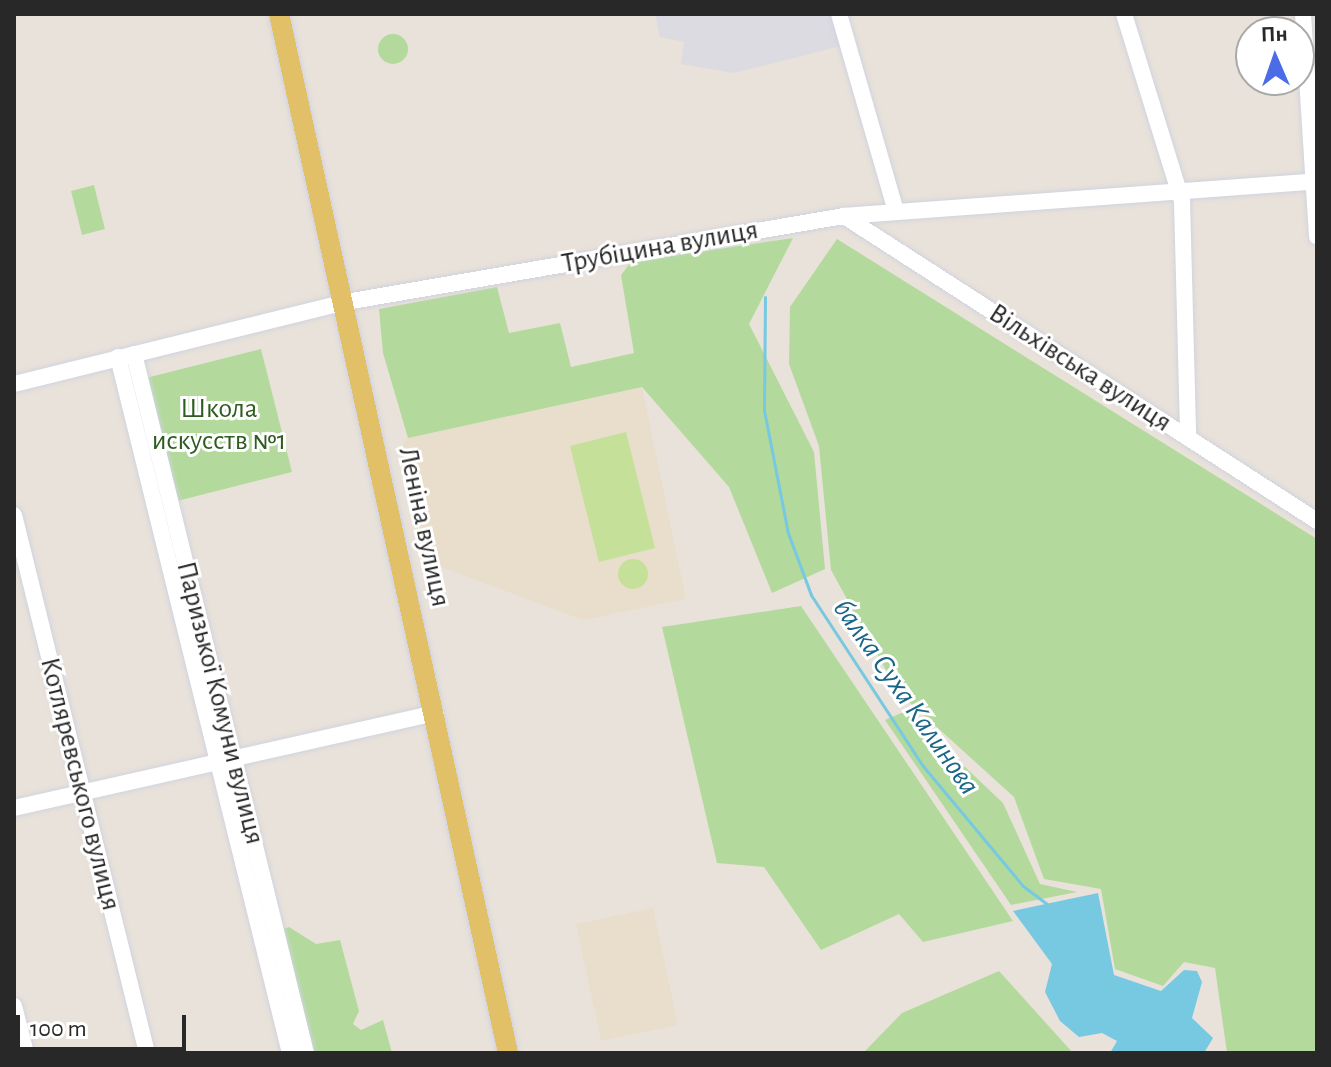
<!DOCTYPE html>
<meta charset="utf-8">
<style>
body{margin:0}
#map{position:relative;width:1331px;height:1067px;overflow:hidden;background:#e9e2da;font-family:"Alegreya Sans",sans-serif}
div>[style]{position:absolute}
.industrial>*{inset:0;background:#dcdbe1}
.education>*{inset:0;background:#e9decb}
.green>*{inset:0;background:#b3da9c}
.round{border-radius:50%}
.pitch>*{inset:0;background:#c4e099}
.water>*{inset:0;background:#77c8e1}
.stream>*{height:3px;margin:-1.5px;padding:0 1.5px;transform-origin:1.5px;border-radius:1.5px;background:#77c8e1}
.roads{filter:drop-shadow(0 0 2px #d0d3df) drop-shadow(0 0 2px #d0d3df)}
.minor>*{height:16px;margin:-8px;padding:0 8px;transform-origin:8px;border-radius:8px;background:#fff}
.major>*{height:20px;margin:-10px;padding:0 10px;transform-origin:10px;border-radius:10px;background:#e1c067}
span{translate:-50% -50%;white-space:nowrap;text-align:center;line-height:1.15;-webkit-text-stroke:6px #fff;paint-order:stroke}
.street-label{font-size:28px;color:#282828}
.park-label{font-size:28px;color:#2f5c20}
.water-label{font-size:30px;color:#1b6688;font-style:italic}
.frame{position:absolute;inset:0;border:16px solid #282828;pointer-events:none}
.north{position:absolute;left:1235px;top:16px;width:80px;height:80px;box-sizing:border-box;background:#fff;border:2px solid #a9a9a9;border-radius:50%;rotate:358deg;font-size:22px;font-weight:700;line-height:32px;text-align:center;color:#282828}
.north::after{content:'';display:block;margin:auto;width:28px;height:36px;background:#4a6ce6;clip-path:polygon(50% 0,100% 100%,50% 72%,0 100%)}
.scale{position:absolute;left:16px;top:1015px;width:170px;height:36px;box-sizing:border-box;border:4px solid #282828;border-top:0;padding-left:10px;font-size:24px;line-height:28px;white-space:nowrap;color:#282828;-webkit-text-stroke:6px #fff;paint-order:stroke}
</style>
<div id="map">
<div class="industrial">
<div style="clip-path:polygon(655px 14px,832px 14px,841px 46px,734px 73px,681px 64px,684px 42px,660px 37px)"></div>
</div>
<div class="education">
<div style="clip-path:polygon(642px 387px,686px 599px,583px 620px,423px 560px,399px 449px,408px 438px)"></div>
<div style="clip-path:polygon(653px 908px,678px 1025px,601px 1041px,576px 924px)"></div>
</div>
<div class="green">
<div class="round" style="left:378px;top:34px;width:30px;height:30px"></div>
<div style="clip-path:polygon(94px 185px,105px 229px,82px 235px,71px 191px)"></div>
<div style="clip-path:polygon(793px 238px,749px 324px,814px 452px,825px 569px,772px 593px,729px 487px,642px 387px,408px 438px,383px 353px,379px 309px,497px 287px,509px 333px,560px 323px,571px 367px,634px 353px,621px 275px,631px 262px)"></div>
<div style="clip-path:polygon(837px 239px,1317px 539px,1317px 1053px,1227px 1053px,1215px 968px,1184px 962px,1163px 986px,1115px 969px,1101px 889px,1044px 879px,1014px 797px,898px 692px,831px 570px,819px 446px,789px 364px,790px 307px)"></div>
<div style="clip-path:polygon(261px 349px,292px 472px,177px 501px,146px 378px)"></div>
<div style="clip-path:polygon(801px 606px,1013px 921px,923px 942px,899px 914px,821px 950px,764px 867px,717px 863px,662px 627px)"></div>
<div style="clip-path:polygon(906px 711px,1003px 803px,1040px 884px,1077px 892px,1011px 905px,885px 720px)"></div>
<div style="clip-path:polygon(289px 927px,316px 944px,340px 940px,359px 1011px,353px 1024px,361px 1030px,383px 1020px,392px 1053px,312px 1053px,280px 930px)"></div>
<div style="clip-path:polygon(999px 971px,1073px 1053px,863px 1053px,902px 1013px)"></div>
</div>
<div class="pitch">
<div style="clip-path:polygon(626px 432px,655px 548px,599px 562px,570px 446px)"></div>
<div class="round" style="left:618px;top:559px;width:30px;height:30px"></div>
</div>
<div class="water">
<div style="clip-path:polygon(1098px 893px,1114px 975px,1161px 991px,1184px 970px,1197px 971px,1202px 982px,1192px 1018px,1213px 1038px,1204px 1053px,1110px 1053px,1117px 1041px,1102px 1033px,1079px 1037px,1060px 1021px,1045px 992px,1052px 964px,1013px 911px)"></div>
</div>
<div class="stream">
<div style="left:765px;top:297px;width:113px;rotate:90.5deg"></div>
<div style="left:764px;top:410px;width:125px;rotate:79deg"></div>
<div style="left:788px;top:533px;width:66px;rotate:69.6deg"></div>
<div style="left:811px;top:595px;width:204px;rotate:56.8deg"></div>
<div style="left:923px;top:766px;width:156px;rotate:50.2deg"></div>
<div style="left:1023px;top:886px;width:30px;rotate:37deg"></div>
</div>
<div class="roads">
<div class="minor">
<div style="left:839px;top:14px;width:206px;rotate:73.9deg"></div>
<div style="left:1124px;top:14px;width:196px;rotate:72.8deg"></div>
<div style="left:1182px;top:201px;width:237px;rotate:88.5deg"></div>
<div style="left:1303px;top:14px;width:223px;rotate:86.4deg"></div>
<div style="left:844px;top:216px;width:563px;rotate:32.81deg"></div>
<div style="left:134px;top:354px;width:720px;rotate:76.18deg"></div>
<div style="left:118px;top:357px;width:717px;rotate:76.12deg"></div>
<div style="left:14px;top:384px;width:342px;rotate:-13.9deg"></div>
<div style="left:346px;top:302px;width:505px;rotate:-9.8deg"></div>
<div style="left:844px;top:216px;width:474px;rotate:-4.2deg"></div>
<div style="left:14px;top:515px;width:554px;rotate:76.11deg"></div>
<div style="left:14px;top:808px;width:432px;rotate:-12.7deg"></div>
<div style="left:14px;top:1006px;width:49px;rotate:75.7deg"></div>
</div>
<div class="major">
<div style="left:279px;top:14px;width:1064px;rotate:77.57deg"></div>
</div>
</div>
<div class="street-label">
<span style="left:660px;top:247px;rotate:-10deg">Трубіцина вулиця</span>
<span style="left:1080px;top:368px;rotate:33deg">Вільхівська вулиця</span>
<span style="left:424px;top:527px;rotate:78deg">Леніна вулиця</span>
<span style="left:220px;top:703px;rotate:76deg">Паризької Комуни вулиця</span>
<span style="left:80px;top:784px;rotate:76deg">Котляревського вулиця</span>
</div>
<div class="park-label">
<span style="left:219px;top:425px">Школа<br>искусств №1</span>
</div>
<div class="water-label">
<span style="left:906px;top:697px;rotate:55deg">балка Суха Калинова</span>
</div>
<div class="frame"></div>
<div class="north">Пн</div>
<div class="scale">100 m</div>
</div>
